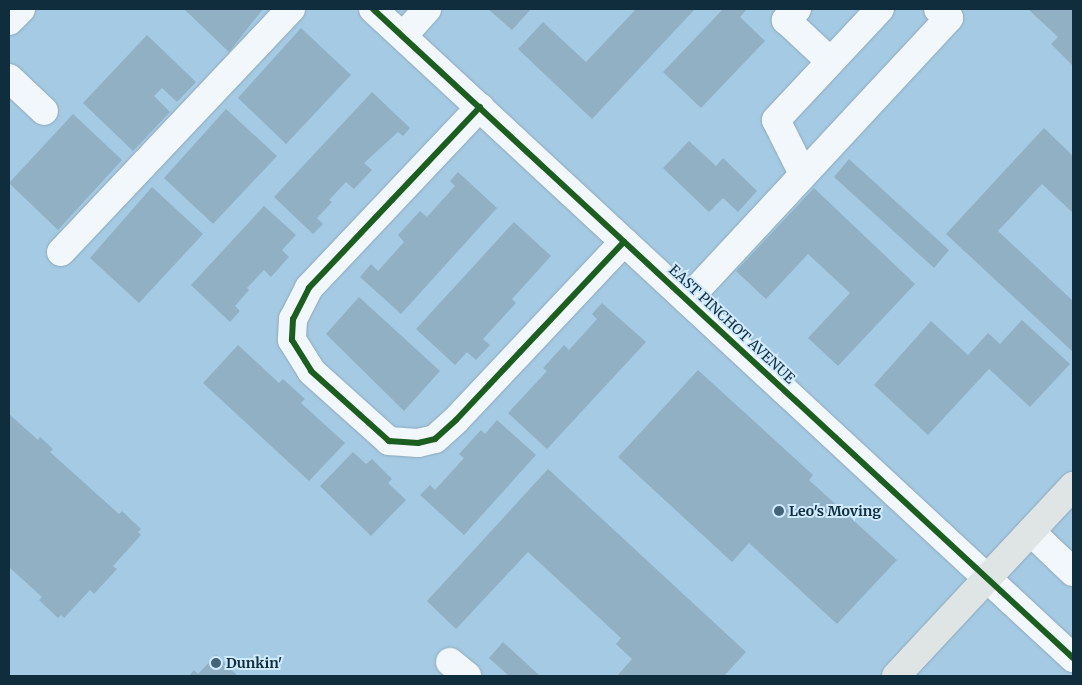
<!DOCTYPE html>
<style>
body{margin:0}
#map{position:relative;width:1082px;height:685px;overflow:hidden;background:#a5cae3;font-family:Merriweather,serif}
div>[style]{position:absolute}
.building>*{inset:0;background:#92b0c4}
.roads{filter:drop-shadow(0 0 1px #8ba9bc) drop-shadow(0 0 1px #8ba9bc)}
.minor>*{height:28px;margin:-14px;padding:0 14px;transform-origin:14px;border-radius:14px;background:#f2f7fb}
.major>*{height:28px;margin:-14px;padding:0 14px;transform-origin:14px;border-radius:14px;background:#dfe5e4}
.cycleway>*{height:6px;margin:-3px;padding:0 3px;transform-origin:3px;border-radius:3px;background:#1b5e20}
.dots>*{width:14px;height:14px;translate:-50% -50%;box-sizing:border-box;border:2px solid #d1ebfe;border-radius:50%}
span{translate:-50% -50%;white-space:nowrap;text-align:center;line-height:1.15;-webkit-text-stroke:4px #d1ebfe;paint-order:stroke}
.street-label{font-size:14px;color:#102d3e}
.poi-label{font-size:14px;color:#102d3e;font-weight:700}
.left{translate:0 -50%;text-align:left}
.frame{position:absolute;inset:0;border:10px solid #102d3e;pointer-events:none}
</style>
<div id="map">
<div class="building">
<div style="clip-path:polygon(184px 9px,263px 9px,229px 52px)"></div>
<div style="clip-path:polygon(488px 9px,531px 9px,512px 30px)"></div>
<div style="clip-path:polygon(636px 9px,695px 9px,592px 119px,518px 49px,543px 22px,586px 62px)"></div>
<div style="clip-path:polygon(723px 9px,747px 9px,740px 17px,765px 41px,701px 108px,663px 72px)"></div>
<div style="clip-path:polygon(1028px 9px,1073px 9px,1072px 65px,1051px 44px,1058px 37px)"></div>
<div style="clip-path:polygon(301px 28px,351px 75px,286px 144px,238px 98px)"></div>
<div style="clip-path:polygon(147px 35px,196px 82px,177px 102px,162px 88px,154px 96px,170px 112px,133px 151px,83px 103px)"></div>
<div style="clip-path:polygon(372px 92px,410px 128px,403px 136px,398px 132px,364px 163px,372px 170px,354px 189px,346px 182px,329px 200px,332px 202px,317px 218px,323px 224px,313px 234px,274px 197px)"></div>
<div style="clip-path:polygon(226px 109px,277px 156px,213px 224px,164px 178px)"></div>
<div style="clip-path:polygon(73px 114px,122px 160px,58px 230px,9px 183px)"></div>
<div style="clip-path:polygon(1044px 128px,1073px 156px,1073px 213px,1042px 184px,998px 231px,1073px 301px,1073px 352px,946px 234px)"></div>
<div style="clip-path:polygon(689px 141px,716px 166px,723px 158px,757px 191px,738px 212px,723px 198px,709px 212px,663px 168px)"></div>
<div style="clip-path:polygon(849px 159px,949px 250px,934px 268px,834px 177px)"></div>
<div style="clip-path:polygon(458px 172px,497px 208px,401px 314px,360px 277px,371px 264px,378px 271px,404px 242px,398px 235px,420px 211px,427px 217px,455px 186px,450px 181px)"></div>
<div style="clip-path:polygon(152px 187px,203px 234px,139px 303px,90px 258px)"></div>
<div style="clip-path:polygon(814px 188px,915px 284px,838px 366px,808px 338px,850px 293px,808px 254px,766px 299px,736px 271px)"></div>
<div style="clip-path:polygon(264px 206px,296px 235px,282px 250px,289px 257px,271px 277px,264px 270px,247px 288px,249px 290px,235px 306px,240px 311px,230px 322px,191px 285px)"></div>
<div style="clip-path:polygon(514px 222px,551px 256px,512px 299px,516px 303px,483px 339px,490px 345px,476px 360px,467px 352px,455px 365px,416px 329px)"></div>
<div style="clip-path:polygon(359px 297px,440px 371px,404px 411px,326px 334px)"></div>
<div style="clip-path:polygon(602px 303px,646px 342px,547px 449px,508px 413px,547px 371px,543px 368px,564px 345px,569px 350px,597px 319px,592px 314px)"></div>
<div style="clip-path:polygon(1022px 320px,1070px 364px,1030px 407px,989px 369px,928px 435px,874px 385px,931px 321px,968px 355px,988px 333px,1000px 344px)"></div>
<div style="clip-path:polygon(238px 345px,279px 383px,283px 379px,305px 399px,301px 403px,345px 443px,309px 481px,203px 383px)"></div>
<div style="clip-path:polygon(698px 370px,813px 475px,809px 480px,897px 560px,837px 624px,749px 543px,732px 562px,618px 457px)"></div>
<div style="clip-path:polygon(9px 414px,38px 440px,40px 437px,53px 449px,50px 452px,119px 514px,122px 511px,141px 529px,138px 532px,141px 535px,113px 566px,117px 569px,94px 594px,90px 590px,64px 618px,61px 615px,58px 618px,39px 600px,42px 597px,9px 567px)"></div>
<div style="clip-path:polygon(497px 420px,536px 455px,464px 535px,420px 495px,430px 485px,435px 490px,464px 458px,459px 454px,481px 430px,485px 434px)"></div>
<div style="clip-path:polygon(353px 452px,366px 464px,372px 459px,392px 479px,388px 483px,406px 500px,371px 536px,320px 486px)"></div>
<div style="clip-path:polygon(548px 469px,746px 652px,724px 676px,617px 676px,632px 659px,616px 644px,621px 638px,528px 552px,456px 629px,427px 601px)"></div>
<div style="clip-path:polygon(503px 642px,540px 676px,509px 676px,489px 658px)"></div>
<div style="clip-path:polygon(216px 655px,238px 676px,189px 676px,194px 670px,198px 674px)"></div>
</div>
<div class="roads">
<div class="minor">
<div style="left:373px;top:9px;width:955px;rotate:42.83deg"></div>
<div style="left:797px;top:9px;width:16px;rotate:135deg"></div>
<div style="left:786px;top:20px;width:60px;rotate:43deg"></div>
<div style="left:9px;top:21px;width:17px;rotate:-45deg"></div>
<div style="left:403px;top:36px;width:36px;rotate:-48deg"></div>
<div style="left:9px;top:78px;width:48px;rotate:43.3deg"></div>
<div style="left:480px;top:107px;width:249px;rotate:133.4deg"></div>
<div style="left:309px;top:288px;width:35px;rotate:117deg"></div>
<div style="left:293px;top:319px;width:21px;rotate:93deg"></div>
<div style="left:292px;top:340px;width:36px;rotate:58deg"></div>
<div style="left:311px;top:371px;width:105px;rotate:41.9deg"></div>
<div style="left:389px;top:441px;width:29px;rotate:4deg"></div>
<div style="left:418px;top:443px;width:17px;rotate:-13deg"></div>
<div style="left:435px;top:439px;width:28px;rotate:-42deg"></div>
<div style="left:456px;top:420px;width:245px;rotate:-46.7deg"></div>
<div style="left:803px;top:174px;width:60px;rotate:-116.6deg"></div>
<div style="left:776px;top:120px;width:152px;rotate:-46.9deg"></div>
<div style="left:61px;top:252px;width:335px;rotate:-46.6deg"></div>
<div style="left:687px;top:300px;width:385px;rotate:-47.1deg"></div>
<div style="left:949px;top:18px;width:14px;rotate:-141deg"></div>
<div style="left:1031px;top:532px;width:58px;rotate:43.6deg"></div>
<div style="left:450px;top:662px;width:22px;rotate:39deg"></div>
</div>
<div class="major">
<div style="left:896px;top:676px;width:260px;rotate:-47deg"></div>
</div>
</div>
<div class="cycleway">
<div style="left:373px;top:9px;width:955px;rotate:42.83deg"></div>
<div style="left:480px;top:107px;width:249px;rotate:133.4deg"></div>
<div style="left:309px;top:288px;width:35px;rotate:117deg"></div>
<div style="left:293px;top:319px;width:21px;rotate:93deg"></div>
<div style="left:292px;top:340px;width:36px;rotate:58deg"></div>
<div style="left:311px;top:371px;width:105px;rotate:41.9deg"></div>
<div style="left:389px;top:441px;width:29px;rotate:4deg"></div>
<div style="left:418px;top:443px;width:17px;rotate:-13deg"></div>
<div style="left:435px;top:439px;width:28px;rotate:-42deg"></div>
<div style="left:456px;top:420px;width:245px;rotate:-46.7deg"></div>
</div>
<div class="dots">
<div style="left:779px;top:511px;background:#446478"></div>
<div style="left:216px;top:663px;background:#446478"></div>
</div>
<div class="street-label">
<span style="left:732px;top:324px;rotate:43deg">EAST PINCHOT AVENUE</span>
</div>
<div class="poi-label">
<span class="left" style="left:789px;top:511px">Leo's Moving</span>
<span class="left" style="left:226px;top:663px">Dunkin'</span>
</div>
<div class="frame"></div>
</div>
